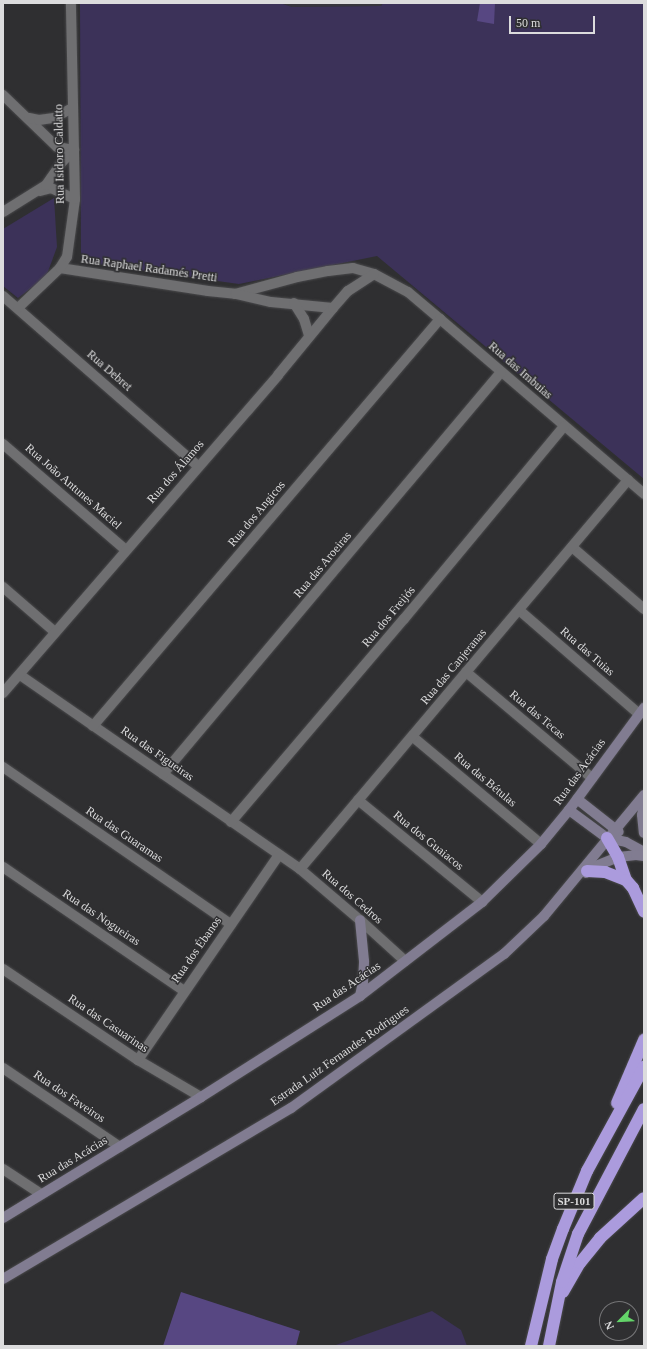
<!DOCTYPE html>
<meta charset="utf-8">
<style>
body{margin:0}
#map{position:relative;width:647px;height:1349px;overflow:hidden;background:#2f2f31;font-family:Georgia,serif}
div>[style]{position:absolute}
.built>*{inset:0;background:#38363e}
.green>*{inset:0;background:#3c3259}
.building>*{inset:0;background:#574782}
.roads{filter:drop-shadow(0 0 1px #4a4a4c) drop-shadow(0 0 1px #4a4a4c)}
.street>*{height:10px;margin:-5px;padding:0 5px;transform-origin:5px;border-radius:5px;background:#6f6f71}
.secondary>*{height:10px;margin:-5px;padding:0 5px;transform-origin:5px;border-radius:5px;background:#817c91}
.highway>*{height:12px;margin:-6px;padding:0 6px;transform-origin:6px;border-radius:6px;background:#ab9bdd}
span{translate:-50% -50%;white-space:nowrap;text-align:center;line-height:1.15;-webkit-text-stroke:3px #2f2f31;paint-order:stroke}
.shield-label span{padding:1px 3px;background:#2f2f31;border:1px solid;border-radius:3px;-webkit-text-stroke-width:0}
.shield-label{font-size:11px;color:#dcdcdd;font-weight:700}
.street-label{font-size:12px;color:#dcdcdd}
.frame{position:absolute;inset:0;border:4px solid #dcdcdd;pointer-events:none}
.north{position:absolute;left:599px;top:1301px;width:40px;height:40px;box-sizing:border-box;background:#2f2f31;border:1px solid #747476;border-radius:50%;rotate:246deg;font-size:11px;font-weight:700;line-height:16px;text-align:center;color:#dcdcdd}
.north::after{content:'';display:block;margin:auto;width:14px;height:18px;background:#63d469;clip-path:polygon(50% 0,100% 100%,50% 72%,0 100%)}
.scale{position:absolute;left:509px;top:16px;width:86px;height:18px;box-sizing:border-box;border:2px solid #dcdcdd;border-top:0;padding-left:5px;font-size:12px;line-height:14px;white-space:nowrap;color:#dcdcdd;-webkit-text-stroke:3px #2f2f31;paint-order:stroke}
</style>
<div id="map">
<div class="built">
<div style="clip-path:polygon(280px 3px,383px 3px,381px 6px,292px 7px)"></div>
</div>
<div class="green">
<div style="clip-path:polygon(80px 3px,280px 3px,292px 7px,381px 6px,383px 3px,644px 3px,644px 479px,377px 256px,239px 284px,81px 262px)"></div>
<div style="clip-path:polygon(54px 198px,57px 247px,46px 277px,18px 298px,3px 286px,3px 229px)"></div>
<div style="clip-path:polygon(432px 1311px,461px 1330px,467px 1346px,333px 1346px)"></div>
</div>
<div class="building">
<div style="clip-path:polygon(480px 3px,495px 3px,494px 24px,477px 21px)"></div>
<div style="clip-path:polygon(181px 1292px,300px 1331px,296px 1346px,163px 1346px)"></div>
</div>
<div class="roads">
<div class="street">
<div style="left:3px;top:95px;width:75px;rotate:43.9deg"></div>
<div style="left:57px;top:147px;width:17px;rotate:10deg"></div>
<div style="left:29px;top:118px;width:10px;rotate:11deg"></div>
<div style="left:39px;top:120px;width:15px;rotate:-8deg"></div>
<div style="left:54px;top:118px;width:21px;rotate:-29deg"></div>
<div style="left:40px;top:191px;width:11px;rotate:-15deg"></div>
<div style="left:51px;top:188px;width:26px;rotate:25deg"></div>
<div style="left:3px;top:212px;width:51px;rotate:-32.1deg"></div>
<div style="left:46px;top:185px;width:29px;rotate:-55deg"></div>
<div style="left:63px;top:161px;width:16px;rotate:-45deg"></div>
<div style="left:60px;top:268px;width:150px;rotate:8.8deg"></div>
<div style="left:208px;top:291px;width:27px;rotate:6deg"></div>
<div style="left:235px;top:294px;width:64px;rotate:-15.3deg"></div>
<div style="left:297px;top:277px;width:32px;rotate:-11deg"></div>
<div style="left:328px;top:271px;width:25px;rotate:-7deg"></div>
<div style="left:353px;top:268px;width:22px;rotate:16deg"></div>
<div style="left:374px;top:274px;width:38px;rotate:28deg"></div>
<div style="left:408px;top:292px;width:42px;rotate:40.2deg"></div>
<div style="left:440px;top:319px;width:269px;rotate:40.6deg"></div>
<div style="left:236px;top:294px;width:36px;rotate:13deg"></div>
<div style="left:271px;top:302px;width:62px;rotate:5.5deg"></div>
<div style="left:3px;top:296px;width:259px;rotate:41.1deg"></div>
<div style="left:294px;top:303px;width:19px;rotate:58deg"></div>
<div style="left:304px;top:319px;width:17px;rotate:73deg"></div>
<div style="left:18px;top:308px;width:58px;rotate:-43.6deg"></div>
<div style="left:60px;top:268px;width:13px;rotate:-58deg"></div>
<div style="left:67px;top:257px;width:59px;rotate:-82.1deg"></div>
<div style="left:75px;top:199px;width:196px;rotate:-91.2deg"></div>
<div style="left:3px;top:444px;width:162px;rotate:40.8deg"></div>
<div style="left:572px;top:547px;width:95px;rotate:40.7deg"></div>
<div style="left:3px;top:587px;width:69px;rotate:40.9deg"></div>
<div style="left:519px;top:610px;width:159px;rotate:40.9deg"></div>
<div style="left:466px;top:672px;width:165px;rotate:40.1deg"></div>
<div style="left:20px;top:675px;width:341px;rotate:34.7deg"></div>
<div style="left:300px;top:869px;width:79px;rotate:40.4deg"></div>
<div style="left:360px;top:920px;width:61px;rotate:42.3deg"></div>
<div style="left:3px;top:693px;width:420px;rotate:-49.1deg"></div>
<div style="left:278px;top:375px;width:87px;rotate:-50.6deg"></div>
<div style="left:333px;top:308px;width:23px;rotate:-49deg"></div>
<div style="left:348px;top:291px;width:31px;rotate:-33deg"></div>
<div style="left:93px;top:726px;width:535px;rotate:-49.55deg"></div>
<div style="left:413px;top:737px;width:167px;rotate:39.9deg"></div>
<div style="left:3px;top:767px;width:277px;rotate:34.6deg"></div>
<div style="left:163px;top:774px;width:525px;rotate:-49.94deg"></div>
<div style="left:358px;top:800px;width:161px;rotate:39.4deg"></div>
<div style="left:231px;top:822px;width:267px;rotate:-49.6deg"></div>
<div style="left:404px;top:619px;width:251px;rotate:-50.3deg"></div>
<div style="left:3px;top:867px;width:219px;rotate:34.4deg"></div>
<div style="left:300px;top:869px;width:509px;rotate:-49.86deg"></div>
<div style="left:3px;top:969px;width:163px;rotate:34deg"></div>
<div style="left:138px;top:1060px;width:73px;rotate:30.4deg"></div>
<div style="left:138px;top:1060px;width:249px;rotate:-55.5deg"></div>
<div style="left:3px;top:1068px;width:141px;rotate:34deg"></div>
<div style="left:3px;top:1169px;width:45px;rotate:33.3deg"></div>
</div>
<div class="secondary">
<div style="left:577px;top:799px;width:53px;rotate:38.2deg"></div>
<div style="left:644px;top:803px;width:12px;rotate:99deg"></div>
<div style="left:642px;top:815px;width:18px;rotate:84deg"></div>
<div style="left:569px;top:810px;width:47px;rotate:36.4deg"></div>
<div style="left:607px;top:838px;width:19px;rotate:12deg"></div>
<div style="left:626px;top:842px;width:21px;rotate:29deg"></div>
<div style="left:586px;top:873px;width:12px;rotate:-35deg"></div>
<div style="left:596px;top:866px;width:24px;rotate:-22deg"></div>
<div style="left:618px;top:857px;width:18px;rotate:-6deg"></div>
<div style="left:636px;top:855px;width:8px;rotate:7deg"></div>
<div style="left:360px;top:996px;width:14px;rotate:-78deg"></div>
<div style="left:363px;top:982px;width:21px;rotate:-87deg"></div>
<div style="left:364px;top:961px;width:41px;rotate:-95.6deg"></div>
<div style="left:3px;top:1218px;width:232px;rotate:-31.4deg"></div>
<div style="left:201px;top:1097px;width:188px;rotate:-32.4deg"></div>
<div style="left:360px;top:996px;width:154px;rotate:-37.6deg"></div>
<div style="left:482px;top:902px;width:83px;rotate:-44.5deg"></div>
<div style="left:541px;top:844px;width:44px;rotate:-50.5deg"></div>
<div style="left:569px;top:810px;width:127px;rotate:-53.7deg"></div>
<div style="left:3px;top:1279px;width:335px;rotate:-30.7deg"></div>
<div style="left:291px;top:1108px;width:263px;rotate:-35.9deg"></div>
<div style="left:504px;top:954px;width:55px;rotate:-43.5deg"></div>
<div style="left:544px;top:916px;width:157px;rotate:-50.4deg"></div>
</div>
<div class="highway">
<div style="left:607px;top:838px;width:22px;rotate:60deg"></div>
<div style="left:618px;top:857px;width:24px;rotate:71deg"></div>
<div style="left:587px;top:871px;width:18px;rotate:3deg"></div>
<div style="left:605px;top:872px;width:22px;rotate:21deg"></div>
<div style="left:626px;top:880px;width:11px;rotate:49deg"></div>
<div style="left:633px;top:888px;width:26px;rotate:65deg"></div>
<div style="left:617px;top:1103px;width:69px;rotate:-66.8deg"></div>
<div style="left:563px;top:1292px;width:34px;rotate:-60deg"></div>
<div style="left:580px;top:1263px;width:32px;rotate:-51deg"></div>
<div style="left:600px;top:1238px;width:59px;rotate:-42.3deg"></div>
<div style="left:531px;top:1346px;width:89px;rotate:-76.4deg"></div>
<div style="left:552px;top:1259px;width:32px;rotate:-70deg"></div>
<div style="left:563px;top:1229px;width:63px;rotate:-67.5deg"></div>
<div style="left:587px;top:1171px;width:119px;rotate:-61.3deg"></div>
<div style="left:549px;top:1346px;width:65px;rotate:-78.5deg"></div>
<div style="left:562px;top:1282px;width:51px;rotate:-71.6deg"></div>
<div style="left:578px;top:1234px;width:141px;rotate:-62.2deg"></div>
</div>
</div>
<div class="shield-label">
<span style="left:574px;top:1201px">SP-101</span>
</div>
<div class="street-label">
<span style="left:60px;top:154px;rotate:-91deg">Rua Isidoro Caldatto</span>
<span style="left:149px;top:269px;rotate:8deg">Rua Raphael Radamés Pretti</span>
<span style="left:109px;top:371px;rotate:41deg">Rua Debret</span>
<span style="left:520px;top:371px;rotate:41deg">Rua das Imbuias</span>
<span style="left:176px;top:472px;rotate:-49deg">Rua dos Álamos</span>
<span style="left:73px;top:487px;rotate:41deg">Rua João Antunes Maciel</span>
<span style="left:257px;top:514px;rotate:-50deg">Rua dos Angicos</span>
<span style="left:323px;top:565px;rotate:-50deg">Rua das Aroeiras</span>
<span style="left:389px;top:617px;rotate:-50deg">Rua dos Freijós</span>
<span style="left:587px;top:652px;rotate:41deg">Rua das Tuias</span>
<span style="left:454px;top:667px;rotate:-50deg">Rua das Canjeranas</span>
<span style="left:537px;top:715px;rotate:40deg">Rua das Tecas</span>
<span style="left:157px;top:754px;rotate:35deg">Rua das Figueiras</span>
<span style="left:580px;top:772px;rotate:-54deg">Rua das Acácias</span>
<span style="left:485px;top:780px;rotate:40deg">Rua das Bétulas</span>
<span style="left:124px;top:835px;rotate:34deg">Rua das Guaramas</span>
<span style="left:428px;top:841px;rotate:39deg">Rua dos Guaiacos</span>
<span style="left:352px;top:897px;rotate:41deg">Rua dos Cedros</span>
<span style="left:101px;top:918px;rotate:34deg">Rua das Nogueiras</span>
<span style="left:197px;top:950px;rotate:-55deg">Rua dos Ébanos</span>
<span style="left:347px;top:987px;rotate:-34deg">Rua das Acácias</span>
<span style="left:108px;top:1024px;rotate:34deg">Rua das Casuarinas</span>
<span style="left:340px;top:1056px;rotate:-35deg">Estrada Luiz Fernandes Rodrigues</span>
<span style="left:69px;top:1097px;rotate:34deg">Rua dos Faveiros</span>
<span style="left:73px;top:1160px;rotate:-31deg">Rua das Acácias</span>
</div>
<div class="frame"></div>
<div class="north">N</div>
<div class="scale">50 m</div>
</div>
